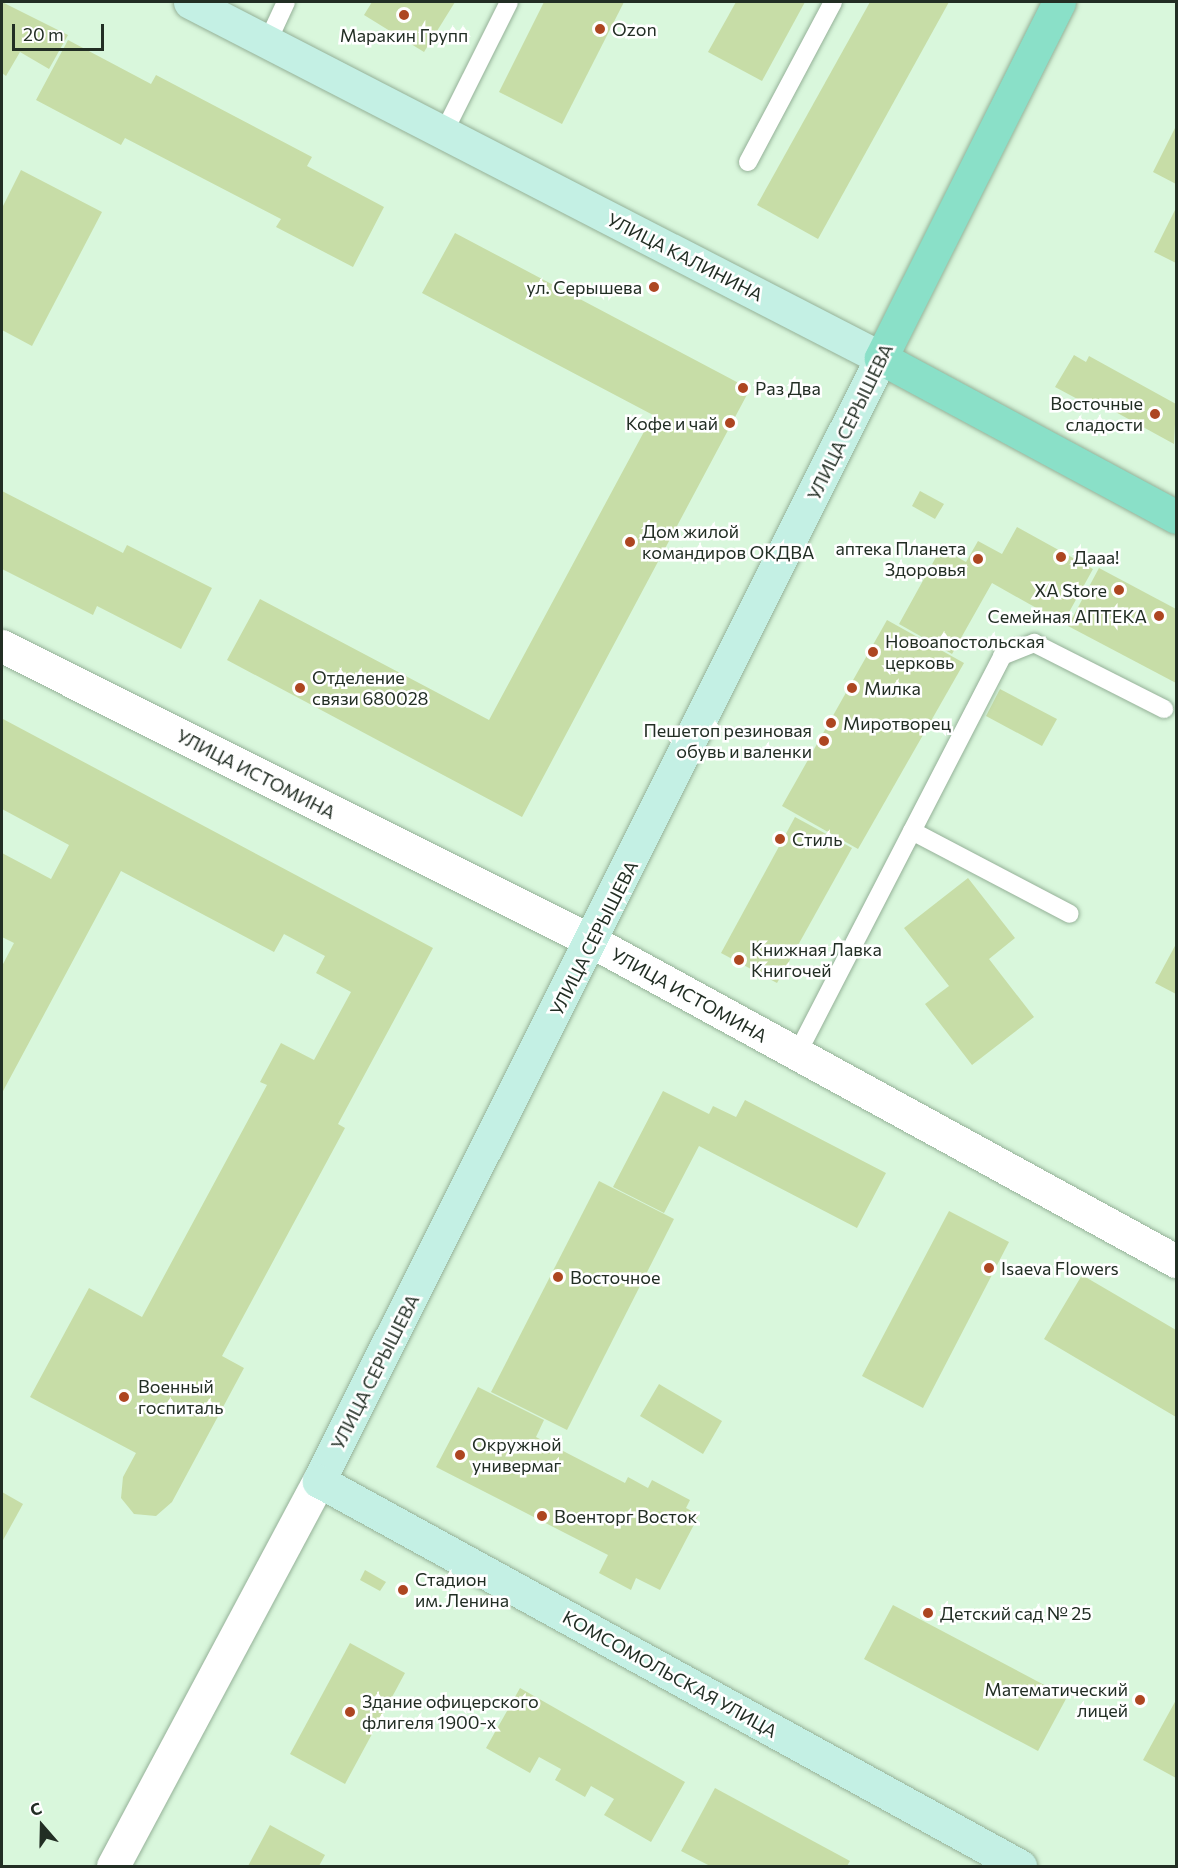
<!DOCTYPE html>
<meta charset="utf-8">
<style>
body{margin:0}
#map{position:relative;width:1178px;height:1868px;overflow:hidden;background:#d9f7dc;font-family:Commissioner,sans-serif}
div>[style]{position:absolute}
.building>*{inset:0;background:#c7dda7}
.roads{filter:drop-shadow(0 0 2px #95b198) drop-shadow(0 0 2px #95b198)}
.lane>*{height:18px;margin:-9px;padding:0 9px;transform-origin:9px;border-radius:9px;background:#fff}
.street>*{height:33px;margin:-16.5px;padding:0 16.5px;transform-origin:16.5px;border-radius:16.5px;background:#fff}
.secondary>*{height:33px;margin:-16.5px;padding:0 16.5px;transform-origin:16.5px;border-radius:16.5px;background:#c4f0e4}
.primary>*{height:33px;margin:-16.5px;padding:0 16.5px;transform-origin:16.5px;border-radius:16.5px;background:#8ae0c8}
.dots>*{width:16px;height:16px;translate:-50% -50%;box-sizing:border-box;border:3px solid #fff;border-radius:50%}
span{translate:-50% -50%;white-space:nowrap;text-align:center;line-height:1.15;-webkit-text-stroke:5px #fff;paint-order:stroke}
.poi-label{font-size:18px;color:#222e24}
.left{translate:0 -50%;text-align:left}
.right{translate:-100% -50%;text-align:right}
.street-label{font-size:18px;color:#222e24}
.frame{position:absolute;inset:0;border:3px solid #222e24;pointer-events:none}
.north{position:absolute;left:12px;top:1796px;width:60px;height:60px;-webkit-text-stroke:4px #fff;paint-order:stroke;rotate:340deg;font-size:16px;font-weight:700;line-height:24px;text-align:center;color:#222e24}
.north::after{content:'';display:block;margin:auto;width:21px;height:27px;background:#222e24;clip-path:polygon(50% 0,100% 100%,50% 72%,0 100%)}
.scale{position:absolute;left:12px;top:24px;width:92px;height:27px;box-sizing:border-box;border:3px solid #222e24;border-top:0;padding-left:8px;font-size:18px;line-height:21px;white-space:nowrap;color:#222e24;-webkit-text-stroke:4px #fff;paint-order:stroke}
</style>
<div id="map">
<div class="building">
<div style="clip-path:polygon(2px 2px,68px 35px,49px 69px,20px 52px,6px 76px,2px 73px)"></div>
<div style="clip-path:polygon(372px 2px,455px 2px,424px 52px,364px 15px)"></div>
<div style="clip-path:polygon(544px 2px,624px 2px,562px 124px,499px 92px)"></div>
<div style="clip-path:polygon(736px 2px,805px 2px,762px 81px,708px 52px)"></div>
<div style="clip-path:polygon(870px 2px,949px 2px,818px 239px,757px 205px)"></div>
<div style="clip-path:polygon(68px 40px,151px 84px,156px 75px,312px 157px,307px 166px,384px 207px,353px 267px,276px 227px,281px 219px,125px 138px,121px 145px,36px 100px)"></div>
<div style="clip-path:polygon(1176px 126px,1176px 184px,1153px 172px)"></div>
<div style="clip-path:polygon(21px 170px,102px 212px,32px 346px,2px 330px,2px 208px)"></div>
<div style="clip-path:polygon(1176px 208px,1176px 263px,1154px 252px)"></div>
<div style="clip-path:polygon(455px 233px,750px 389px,522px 817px,227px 660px,260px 599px,489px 720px,653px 415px,422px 293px)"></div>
<div style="clip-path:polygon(1074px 355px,1086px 362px,1089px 356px,1176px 404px,1174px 444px,1101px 404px,1098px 410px,1055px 387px)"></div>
<div style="clip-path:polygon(2px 491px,123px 553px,127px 545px,212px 588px,181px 649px,97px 606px,93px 615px,2px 569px)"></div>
<div style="clip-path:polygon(920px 491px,944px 504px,935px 519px,912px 506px)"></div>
<div style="clip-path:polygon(1017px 527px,1093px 569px,1063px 623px,992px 583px,952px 654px,899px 624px,941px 548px,966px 562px,978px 541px,1002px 554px)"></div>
<div style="clip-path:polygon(1099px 568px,1176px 609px,1176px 683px,1068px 626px)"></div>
<div style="clip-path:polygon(887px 620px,964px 663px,858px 849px,782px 806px)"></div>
<div style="clip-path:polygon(1000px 689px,1057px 719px,1042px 746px,986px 716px)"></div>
<div style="clip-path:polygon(3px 719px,433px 948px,338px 1124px,345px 1128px,222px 1356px,244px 1368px,172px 1502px,156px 1516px,134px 1514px,121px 1498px,123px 1477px,136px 1453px,30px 1397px,89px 1288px,142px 1317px,267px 1085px,260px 1082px,281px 1043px,314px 1060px,351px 992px,316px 973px,325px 956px,284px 934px,274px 952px,121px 871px,2px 1093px,2px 966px,14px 943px,2px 937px,2px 853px,51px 879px,69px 845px,2px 809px)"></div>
<div style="clip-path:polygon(795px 817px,852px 848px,777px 983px,721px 953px)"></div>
<div style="clip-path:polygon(968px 878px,1015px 938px,989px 959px,1034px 1017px,972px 1065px,925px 1004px,949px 986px,904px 928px)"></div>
<div style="clip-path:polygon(1176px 944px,1176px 994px,1155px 983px)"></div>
<div style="clip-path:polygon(663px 1091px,709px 1114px,713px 1106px,736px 1117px,745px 1100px,886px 1173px,857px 1228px,699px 1146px,664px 1213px,613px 1187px)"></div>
<div style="clip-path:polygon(599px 1181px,674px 1219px,567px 1430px,491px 1392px)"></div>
<div style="clip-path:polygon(949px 1211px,1009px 1242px,923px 1408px,862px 1376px)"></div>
<div style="clip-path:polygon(1082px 1275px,1176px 1330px,1176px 1417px,1044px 1339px)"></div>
<div style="clip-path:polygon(659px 1384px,722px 1421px,703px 1454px,640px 1416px)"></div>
<div style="clip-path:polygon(478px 1387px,544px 1420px,536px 1437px,625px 1483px,628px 1477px,648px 1488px,652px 1480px,690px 1500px,686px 1508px,699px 1515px,660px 1590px,636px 1578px,631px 1590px,599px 1573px,608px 1555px,436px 1467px)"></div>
<div style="clip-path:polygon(2px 1492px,23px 1504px,2px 1542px)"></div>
<div style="clip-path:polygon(365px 1570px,386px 1582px,380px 1591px,360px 1580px)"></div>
<div style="clip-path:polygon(893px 1605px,1067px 1697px,1038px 1751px,864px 1659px)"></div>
<div style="clip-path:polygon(350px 1643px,405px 1673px,345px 1784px,290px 1754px)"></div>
<div style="clip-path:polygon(520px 1688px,685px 1782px,651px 1842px,604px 1815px,614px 1799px,591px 1786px,585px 1797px,555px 1780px,561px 1769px,539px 1757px,530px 1773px,486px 1748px)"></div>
<div style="clip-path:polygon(1176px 1700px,1176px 1778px,1143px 1760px)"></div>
<div style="clip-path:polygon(715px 1788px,850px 1861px,847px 1866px,710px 1866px,681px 1851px)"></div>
<div style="clip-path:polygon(270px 1825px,325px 1855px,319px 1866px,248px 1866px)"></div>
</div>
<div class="roads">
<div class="lane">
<div style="left:267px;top:43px;width:45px;rotate:-65.1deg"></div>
<div style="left:444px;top:132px;width:145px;rotate:-63.4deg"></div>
<div style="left:748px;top:162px;width:181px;rotate:-62deg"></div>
<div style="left:912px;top:831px;width:178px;rotate:27.7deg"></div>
<div style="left:797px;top:1054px;width:448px;rotate:-62.7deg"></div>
<div style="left:1002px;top:656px;width:35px;rotate:-22deg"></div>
<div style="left:1034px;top:643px;width:146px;rotate:26.9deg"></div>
</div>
<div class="street">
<div style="left:2px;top:646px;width:661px;rotate:26.6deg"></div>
<div style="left:593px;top:942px;width:665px;rotate:28.69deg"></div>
<div style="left:113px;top:1866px;width:437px;rotate:-61.9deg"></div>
</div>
<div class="secondary">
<div style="left:190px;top:2px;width:777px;rotate:27.26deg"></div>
<div style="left:881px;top:358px;width:1256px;rotate:116.59deg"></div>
<div style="left:319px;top:1481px;width:800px;rotate:28.78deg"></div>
</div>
<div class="primary">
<div style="left:1059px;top:2px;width:398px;rotate:116.6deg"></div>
<div style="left:881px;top:358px;width:335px;rotate:28.3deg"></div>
</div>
</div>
<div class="dots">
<div style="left:404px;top:15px;background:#ad4621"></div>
<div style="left:600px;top:29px;background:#ad4621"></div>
<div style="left:654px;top:287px;background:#ad4621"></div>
<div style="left:743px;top:388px;background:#ad4621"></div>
<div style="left:1155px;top:414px;background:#ad4621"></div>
<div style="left:730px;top:423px;background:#ad4621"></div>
<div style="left:630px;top:542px;background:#ad4621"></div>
<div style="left:1061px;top:557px;background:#ad4621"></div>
<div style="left:978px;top:559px;background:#ad4621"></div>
<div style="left:1119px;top:590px;background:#ad4621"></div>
<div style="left:1159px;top:616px;background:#ad4621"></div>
<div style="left:873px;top:652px;background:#ad4621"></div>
<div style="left:300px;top:688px;background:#ad4621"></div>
<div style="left:852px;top:688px;background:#ad4621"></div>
<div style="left:831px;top:723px;background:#ad4621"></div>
<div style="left:824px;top:741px;background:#ad4621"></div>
<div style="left:780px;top:839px;background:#ad4621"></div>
<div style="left:739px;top:960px;background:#ad4621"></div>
<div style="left:989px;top:1268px;background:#ad4621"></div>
<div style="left:558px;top:1277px;background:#ad4621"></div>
<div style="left:124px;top:1397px;background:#ad4621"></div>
<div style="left:460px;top:1455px;background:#ad4621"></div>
<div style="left:542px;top:1516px;background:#ad4621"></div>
<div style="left:403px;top:1590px;background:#ad4621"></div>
<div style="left:928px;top:1613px;background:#ad4621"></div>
<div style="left:1140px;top:1700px;background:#ad4621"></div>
<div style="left:350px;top:1712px;background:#ad4621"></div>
</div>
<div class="poi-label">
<span class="left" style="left:612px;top:29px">Ozon</span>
<span style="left:404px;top:35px">Маракин Групп</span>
<span class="right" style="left:642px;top:287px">ул. Серышева</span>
<span class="left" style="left:755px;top:388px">Раз Два</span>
<span class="right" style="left:1143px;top:414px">Восточные<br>сладости</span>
<span class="right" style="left:718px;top:423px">Кофе и чай</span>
<span class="left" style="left:642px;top:542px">Дом жилой<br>командиров ОКДВА</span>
<span class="right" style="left:966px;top:559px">аптека Планета<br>Здоровья</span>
<span class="left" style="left:1073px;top:557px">Дааа!</span>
<span class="right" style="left:1107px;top:590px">XA Store</span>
<span class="right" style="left:1147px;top:616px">Семейная АПТЕКА</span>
<span class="left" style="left:885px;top:652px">Новоапостольская<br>церковь</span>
<span class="left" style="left:312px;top:688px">Отделение<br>связи 680028</span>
<span class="left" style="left:864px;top:688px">Милка</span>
<span class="left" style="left:843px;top:723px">Миротворец</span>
<span class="right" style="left:812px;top:741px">Пешетоп резиновая<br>обувь и валенки</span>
<span class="left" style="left:792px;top:839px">Стиль</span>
<span class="left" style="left:751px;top:960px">Книжная Лавка<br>Книгочей</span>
<span class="left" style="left:1001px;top:1268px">Isaeva Flowers</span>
<span class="left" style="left:570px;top:1277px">Восточное</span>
<span class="left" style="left:138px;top:1397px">Военный<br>госпиталь</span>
<span class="left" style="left:472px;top:1455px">Окружной<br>универмаг</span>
<span class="left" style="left:554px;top:1516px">Военторг Восток</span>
<span class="left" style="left:415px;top:1590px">Стадион<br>им. Ленина</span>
<span class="left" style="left:940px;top:1613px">Детский сад № 25</span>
<span class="right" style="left:1128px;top:1700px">Математический<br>лицей</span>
<span class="left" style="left:362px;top:1712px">Здание офицерского<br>флигеля 1900-х</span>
</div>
<div class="street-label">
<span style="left:685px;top:257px;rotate:27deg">УЛИЦА КАЛИНИНА</span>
<span style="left:850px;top:422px;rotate:-64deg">УЛИЦА СЕРЫШЕВА</span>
<span style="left:256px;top:774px;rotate:27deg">УЛИЦА ИСТОМИНА</span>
<span style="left:594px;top:938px;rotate:-63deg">УЛИЦА СЕРЫШЕВА</span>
<span style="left:689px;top:995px;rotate:29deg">УЛИЦА ИСТОМИНА</span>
<span style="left:375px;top:1372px;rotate:-63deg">УЛИЦА СЕРЫШЕВА</span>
<span style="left:670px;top:1674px;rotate:29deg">КОМСОМОЛЬСКАЯ УЛИЦА</span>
</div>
<div class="frame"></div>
<div class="north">С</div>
<div class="scale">20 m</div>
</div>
